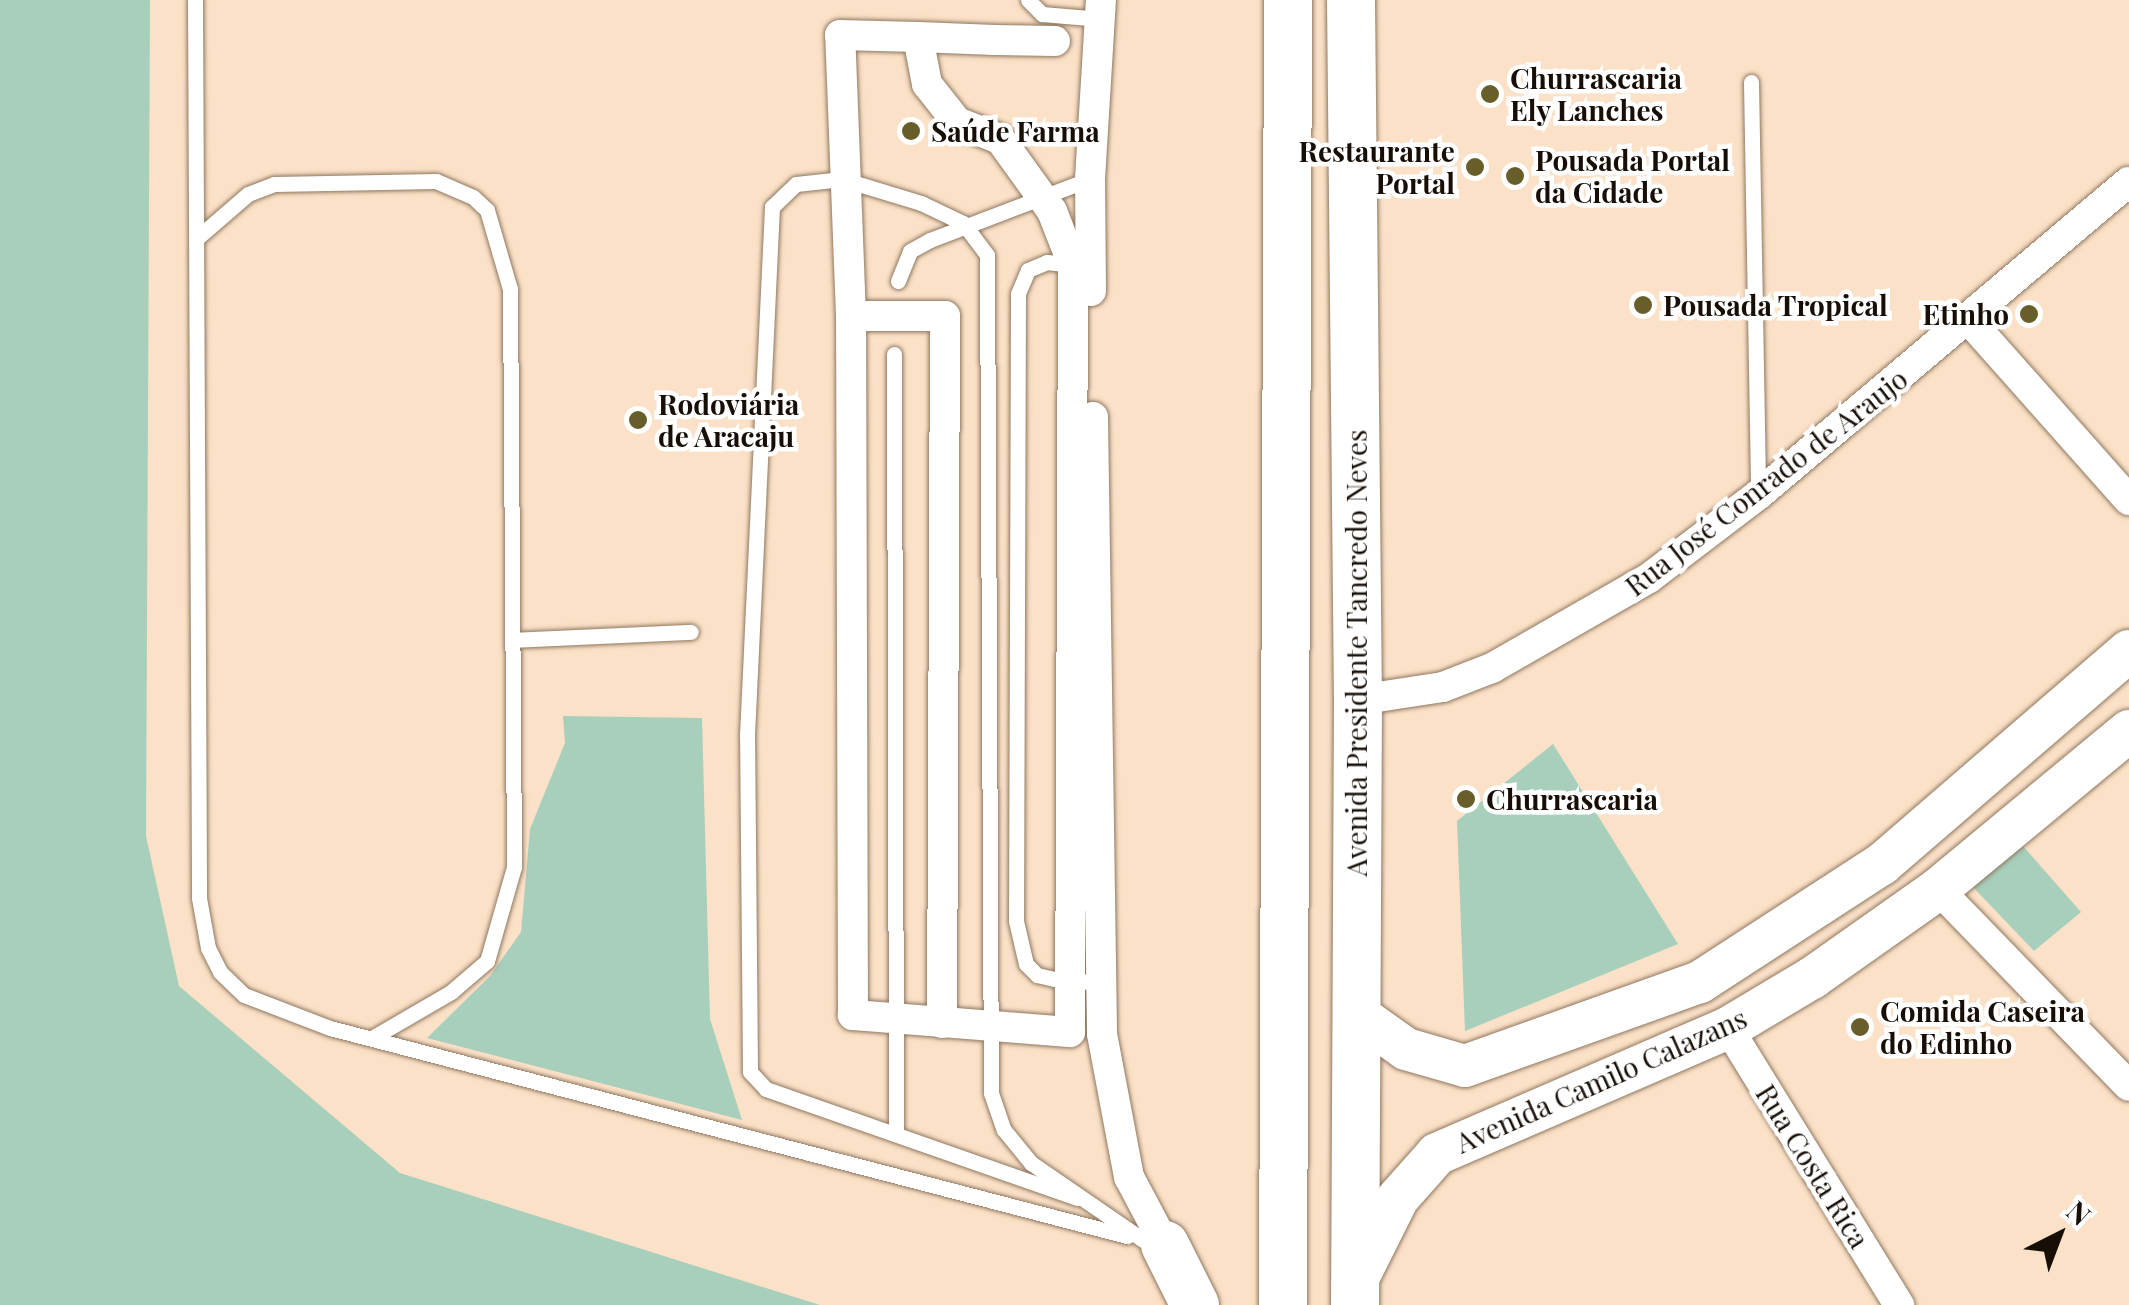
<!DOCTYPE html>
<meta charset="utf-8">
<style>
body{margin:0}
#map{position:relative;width:2129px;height:1305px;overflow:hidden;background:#fbe1c7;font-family:"Playfair Display",serif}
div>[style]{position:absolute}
.green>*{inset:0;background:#a7cfbc}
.roads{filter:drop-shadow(0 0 2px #8f7860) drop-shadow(0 0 2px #8f7860)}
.lane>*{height:15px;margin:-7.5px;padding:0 7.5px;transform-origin:7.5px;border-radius:7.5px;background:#fff}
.street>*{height:30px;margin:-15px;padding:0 15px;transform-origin:15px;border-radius:15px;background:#fff}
.secondary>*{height:42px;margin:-21px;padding:0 21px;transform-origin:21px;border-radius:21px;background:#fff}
.primary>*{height:48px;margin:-24px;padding:0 24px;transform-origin:24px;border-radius:24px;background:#fff}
.dots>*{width:28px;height:28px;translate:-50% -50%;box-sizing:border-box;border:5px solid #fff;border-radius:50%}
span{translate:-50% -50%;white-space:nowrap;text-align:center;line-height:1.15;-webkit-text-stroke:9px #fff;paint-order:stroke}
.poi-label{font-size:28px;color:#170e06;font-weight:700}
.left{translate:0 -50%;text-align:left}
.right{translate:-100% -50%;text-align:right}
.street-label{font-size:28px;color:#170e06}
.north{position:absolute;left:2009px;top:1185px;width:100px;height:100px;-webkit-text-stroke:8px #fff;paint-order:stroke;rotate:42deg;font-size:28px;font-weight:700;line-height:40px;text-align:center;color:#170e06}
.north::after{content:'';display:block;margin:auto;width:35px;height:45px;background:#170e06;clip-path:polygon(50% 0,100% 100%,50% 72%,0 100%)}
</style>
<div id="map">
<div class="green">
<div style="clip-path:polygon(0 0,150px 0,146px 836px,179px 986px,400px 1173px,820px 1305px,0 1305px)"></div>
<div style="clip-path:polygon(563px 716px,702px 718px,710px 1019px,742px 1120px,427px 1038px,490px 976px,521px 932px,530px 829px,565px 743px)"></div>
<div style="clip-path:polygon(1553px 744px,1678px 944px,1465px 1031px,1457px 821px)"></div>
<div style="clip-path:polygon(2023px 846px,2081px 912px,2034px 951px,1972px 886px)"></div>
</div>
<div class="roads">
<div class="lane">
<div style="left:195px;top:0;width:898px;rotate:89.74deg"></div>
<div style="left:199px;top:898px;width:51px;rotate:79.8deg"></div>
<div style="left:208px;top:948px;width:27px;rotate:63deg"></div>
<div style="left:220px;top:972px;width:33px;rotate:44deg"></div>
<div style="left:244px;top:995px;width:92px;rotate:21deg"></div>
<div style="left:330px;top:1028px;width:824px;rotate:14.63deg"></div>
<div style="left:1028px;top:0;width:20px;rotate:45deg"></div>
<div style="left:1042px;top:14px;width:59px;rotate:4.8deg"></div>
<div style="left:1751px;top:82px;width:413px;rotate:89deg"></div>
<div style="left:197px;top:238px;width:67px;rotate:-40.8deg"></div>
<div style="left:248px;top:194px;width:28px;rotate:-21deg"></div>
<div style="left:274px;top:184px;width:162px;rotate:-1.1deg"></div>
<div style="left:436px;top:181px;width:40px;rotate:23.4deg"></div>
<div style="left:473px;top:197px;width:19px;rotate:43deg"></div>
<div style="left:487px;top:210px;width:82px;rotate:73.8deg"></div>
<div style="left:510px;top:289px;width:578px;rotate:89.6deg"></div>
<div style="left:514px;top:867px;width:98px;rotate:106deg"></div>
<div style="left:487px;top:961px;width:48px;rotate:139.3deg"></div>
<div style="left:451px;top:992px;width:91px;rotate:149.8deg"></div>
<div style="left:1072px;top:265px;width:25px;rotate:-173deg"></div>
<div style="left:1047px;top:262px;width:21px;rotate:157deg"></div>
<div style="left:1028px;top:270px;width:26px;rotate:113deg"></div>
<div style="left:1018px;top:294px;width:627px;rotate:90.18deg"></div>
<div style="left:1016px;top:921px;width:44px;rotate:76.9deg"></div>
<div style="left:1026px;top:964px;width:16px;rotate:45deg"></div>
<div style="left:1037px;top:975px;width:35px;rotate:13deg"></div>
<div style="left:1071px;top:983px;width:29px;rotate:-6deg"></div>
<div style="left:898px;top:281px;width:32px;rotate:-68deg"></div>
<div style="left:910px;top:251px;width:23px;rotate:-29deg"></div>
<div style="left:930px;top:240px;width:171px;rotate:-20.9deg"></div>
<div style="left:894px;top:354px;width:778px;rotate:89.85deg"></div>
<div style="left:512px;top:640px;width:179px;rotate:-2.6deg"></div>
<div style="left:1077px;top:1198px;width:330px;rotate:-160.7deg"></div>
<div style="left:766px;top:1089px;width:23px;rotate:-133deg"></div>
<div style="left:750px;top:1072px;width:337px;rotate:-90.5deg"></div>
<div style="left:747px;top:735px;width:529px;rotate:-87.29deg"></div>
<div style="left:772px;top:207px;width:33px;rotate:-44deg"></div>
<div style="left:796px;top:184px;width:46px;rotate:-6.2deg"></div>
<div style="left:842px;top:179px;width:83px;rotate:16.9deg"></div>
<div style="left:921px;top:203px;width:47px;rotate:25.5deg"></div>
<div style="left:963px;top:223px;width:40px;rotate:53deg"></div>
<div style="left:987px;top:255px;width:838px;rotate:89.73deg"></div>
<div style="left:991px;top:1093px;width:39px;rotate:71deg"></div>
<div style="left:1004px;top:1130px;width:43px;rotate:50.7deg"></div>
<div style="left:1031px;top:1163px;width:136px;rotate:34.5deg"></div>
</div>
<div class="street">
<div style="left:918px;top:37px;width:48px;rotate:79.2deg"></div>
<div style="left:927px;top:84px;width:48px;rotate:51.7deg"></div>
<div style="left:957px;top:122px;width:46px;rotate:21.6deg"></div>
<div style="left:1000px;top:139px;width:89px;rotate:54.2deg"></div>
<div style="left:1052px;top:211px;width:58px;rotate:68.7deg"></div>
<div style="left:1073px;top:265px;width:767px;rotate:90.22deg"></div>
<div style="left:1070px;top:1032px;width:218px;rotate:-175.5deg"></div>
<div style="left:853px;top:1015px;width:699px;rotate:-90.16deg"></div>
<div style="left:851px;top:316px;width:281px;rotate:-92.2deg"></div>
<div style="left:840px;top:35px;width:78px;rotate:1.5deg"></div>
<div style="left:918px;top:37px;width:77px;rotate:2.2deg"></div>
<div style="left:995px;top:40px;width:60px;rotate:1deg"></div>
<div style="left:1091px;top:291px;width:112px;rotate:-90.5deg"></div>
<div style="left:1090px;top:179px;width:179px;rotate:-86.5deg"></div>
<div style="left:851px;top:316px;width:94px"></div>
<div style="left:945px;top:316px;width:707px;rotate:90.24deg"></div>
<div style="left:1969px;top:320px;width:241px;rotate:48.4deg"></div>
<div style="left:1093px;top:417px;width:617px;rotate:89.16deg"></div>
<div style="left:1102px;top:1034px;width:146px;rotate:79.3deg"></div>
<div style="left:1129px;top:1177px;width:77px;rotate:62.1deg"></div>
<div style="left:1358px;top:700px;width:86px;rotate:-8.7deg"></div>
<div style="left:1443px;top:687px;width:53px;rotate:-21.2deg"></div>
<div style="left:1492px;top:668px;width:181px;rotate:-29.8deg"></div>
<div style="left:1649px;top:578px;width:137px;rotate:-37.3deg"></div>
<div style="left:1758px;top:495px;width:485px;rotate:-40.2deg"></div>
<div style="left:1938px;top:889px;width:274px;rotate:45.9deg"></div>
<div style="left:1728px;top:1028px;width:326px;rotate:58.3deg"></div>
</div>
<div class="secondary">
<div style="left:1357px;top:1014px;width:60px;rotate:35.5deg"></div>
<div style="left:1406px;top:1049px;width:61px;rotate:16.1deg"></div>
<div style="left:1465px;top:1066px;width:250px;rotate:-19.7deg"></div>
<div style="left:1700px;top:982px;width:217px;rotate:-33deg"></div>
<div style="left:1882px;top:864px;width:326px;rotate:-40.8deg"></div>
<div style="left:1355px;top:1284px;width:96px;rotate:-63.4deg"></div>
<div style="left:1398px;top:1198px;width:59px;rotate:-48.4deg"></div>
<div style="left:1437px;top:1154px;width:317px;rotate:-23.4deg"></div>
<div style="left:1728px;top:1028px;width:98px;rotate:-30.8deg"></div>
<div style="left:1812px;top:978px;width:154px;rotate:-35.2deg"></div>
<div style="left:1938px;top:889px;width:248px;rotate:-39.6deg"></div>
</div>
<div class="primary">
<div style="left:1351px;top:0;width:700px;rotate:89.43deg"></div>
<div style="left:1358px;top:700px;width:605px;rotate:90.28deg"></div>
<div style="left:1165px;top:1245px;width:67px;rotate:63.4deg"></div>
<div style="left:1283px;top:1305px;width:1305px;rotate:-89.78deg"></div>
</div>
</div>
<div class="dots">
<div style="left:1490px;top:94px;background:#675e2a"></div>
<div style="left:911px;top:131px;background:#675e2a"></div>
<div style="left:1475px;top:167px;background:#675e2a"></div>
<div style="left:1515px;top:176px;background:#675e2a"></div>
<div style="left:1643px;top:305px;background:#675e2a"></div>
<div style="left:2029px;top:314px;background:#675e2a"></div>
<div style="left:638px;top:420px;background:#675e2a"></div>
<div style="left:1466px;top:799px;background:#675e2a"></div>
<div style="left:1860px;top:1027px;background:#675e2a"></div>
</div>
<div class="poi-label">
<span class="left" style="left:1510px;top:94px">Churrascaria<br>Ely Lanches</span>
<span class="left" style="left:931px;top:131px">Saúde Farma</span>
<span class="right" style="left:1455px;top:167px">Restaurante<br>Portal</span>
<span class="left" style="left:1535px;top:176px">Pousada Portal<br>da Cidade</span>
<span class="left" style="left:1663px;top:305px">Pousada Tropical</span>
<span class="right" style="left:2009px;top:314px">Etinho</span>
<span class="left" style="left:658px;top:420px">Rodoviária<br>de Aracaju</span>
<span class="left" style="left:1486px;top:799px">Churrascaria</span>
<span class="left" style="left:1880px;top:1027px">Comida Caseira<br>do Edinho</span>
</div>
<div class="street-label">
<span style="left:1766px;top:482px;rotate:-38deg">Rua José Conrado de Araujo</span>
<span style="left:1356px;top:653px;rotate:-90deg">Avenida Presidente Tancredo Neves</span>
<span style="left:1601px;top:1080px;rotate:-24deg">Avenida Camilo Calazans</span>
<span style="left:1813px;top:1166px;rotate:58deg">Rua Costa Rica</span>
</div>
<div class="north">N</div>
</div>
